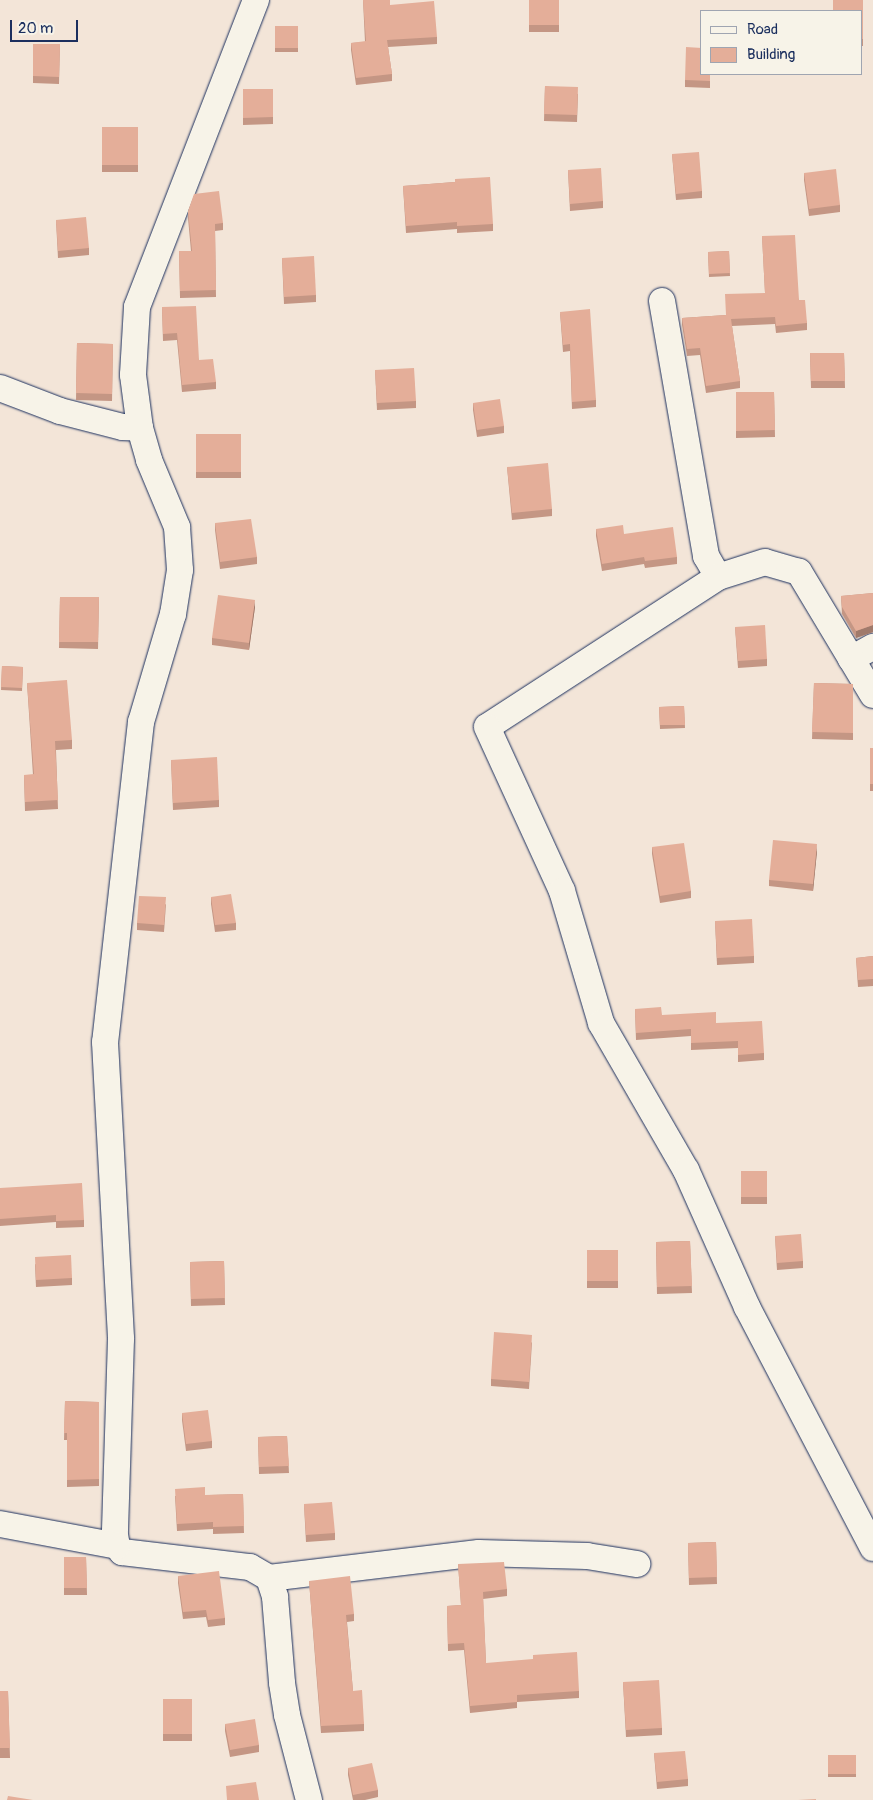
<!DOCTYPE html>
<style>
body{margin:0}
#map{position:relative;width:873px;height:1800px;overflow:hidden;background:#f3e5d8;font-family:Pangolin,sans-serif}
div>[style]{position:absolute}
.roads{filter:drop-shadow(0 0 1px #1b2f5e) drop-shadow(0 0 1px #1b2f5e)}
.minor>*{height:26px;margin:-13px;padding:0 13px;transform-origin:13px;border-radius:13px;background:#f7f3e8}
.wall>*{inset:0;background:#c49684}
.shaded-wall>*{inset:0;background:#a07a6b}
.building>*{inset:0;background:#e4ae99}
span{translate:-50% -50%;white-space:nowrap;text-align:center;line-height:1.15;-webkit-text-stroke:4px #f7f3e8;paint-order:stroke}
.legend{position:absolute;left:700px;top:10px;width:162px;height:65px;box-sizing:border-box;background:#f7f3e8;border:1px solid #9fa5b1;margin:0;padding:6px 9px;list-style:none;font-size:15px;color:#1b2f5e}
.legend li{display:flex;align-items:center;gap:10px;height:25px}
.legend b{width:25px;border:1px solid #9fa5b1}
.scale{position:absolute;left:10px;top:20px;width:68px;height:22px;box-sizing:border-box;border:2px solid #1b2f5e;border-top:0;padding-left:6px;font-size:15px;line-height:18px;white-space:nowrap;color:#1b2f5e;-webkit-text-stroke:4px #f7f3e8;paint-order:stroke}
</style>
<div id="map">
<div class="roads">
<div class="minor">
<div style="left:256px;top:0;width:329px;rotate:111.2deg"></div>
<div style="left:137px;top:307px;width:68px;rotate:93.4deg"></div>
<div style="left:133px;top:375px;width:53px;rotate:82.5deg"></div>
<div style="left:140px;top:428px;width:33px;rotate:74deg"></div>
<div style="left:149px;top:460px;width:73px;rotate:67.3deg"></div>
<div style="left:177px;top:527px;width:43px;rotate:86deg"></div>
<div style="left:180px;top:570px;width:45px;rotate:99deg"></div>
<div style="left:173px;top:614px;width:113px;rotate:106.5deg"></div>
<div style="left:141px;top:722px;width:322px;rotate:96.4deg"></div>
<div style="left:105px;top:1042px;width:297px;rotate:86.9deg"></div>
<div style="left:121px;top:1339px;width:196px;rotate:91.8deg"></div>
<div style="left:115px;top:1535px;width:11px;rotate:80deg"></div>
<div style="left:117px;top:1546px;width:8px;rotate:50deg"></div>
<div style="left:122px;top:1552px;width:129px;rotate:6.7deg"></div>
<div style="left:250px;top:1567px;width:22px;rotate:30deg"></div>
<div style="left:269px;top:1578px;width:20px;rotate:72deg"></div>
<div style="left:275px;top:1597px;width:86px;rotate:85.3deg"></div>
<div style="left:282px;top:1683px;width:32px;rotate:81deg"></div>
<div style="left:287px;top:1715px;width:88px;rotate:75.5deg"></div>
<div style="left:662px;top:301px;width:259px;rotate:80.2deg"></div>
<div style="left:706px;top:556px;width:24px;rotate:60deg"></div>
<div style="left:0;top:388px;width:64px;rotate:21deg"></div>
<div style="left:60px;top:411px;width:65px;rotate:14.3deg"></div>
<div style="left:123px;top:427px;width:17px;rotate:3deg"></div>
<div style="left:851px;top:659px;width:25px;rotate:-29deg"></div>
<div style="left:873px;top:695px;width:144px;rotate:-121deg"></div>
<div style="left:799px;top:572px;width:35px;rotate:-164deg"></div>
<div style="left:765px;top:562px;width:49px;rotate:162.3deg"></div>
<div style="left:718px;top:577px;width:275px;rotate:147deg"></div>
<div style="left:487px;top:727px;width:180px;rotate:65.4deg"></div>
<div style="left:562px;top:891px;width:138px;rotate:73.5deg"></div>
<div style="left:601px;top:1023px;width:170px;rotate:60deg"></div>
<div style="left:686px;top:1170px;width:150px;rotate:66deg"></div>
<div style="left:747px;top:1307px;width:272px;rotate:62.4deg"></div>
<div style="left:0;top:1524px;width:119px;rotate:10.6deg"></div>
<div style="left:269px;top:1578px;width:211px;rotate:-6.8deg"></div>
<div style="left:479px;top:1553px;width:108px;rotate:1.6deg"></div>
<div style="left:587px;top:1556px;width:51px;rotate:9.1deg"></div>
</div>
</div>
<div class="wall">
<div style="clip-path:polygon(363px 0,390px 0,390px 5px,437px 37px,437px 44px,388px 47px,392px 74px,392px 81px,356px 85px,351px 50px,351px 43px,365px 42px)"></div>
<div style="clip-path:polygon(529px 0,559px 0,559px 32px,529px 32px)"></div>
<div style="clip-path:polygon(863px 0,863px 46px,862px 46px,862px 11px)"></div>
<div style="clip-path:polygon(275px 26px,298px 26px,298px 52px,275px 52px)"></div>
<div style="clip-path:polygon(33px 44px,60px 44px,59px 84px,33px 83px)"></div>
<div style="clip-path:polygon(710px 74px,710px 88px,685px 87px,685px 80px)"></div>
<div style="clip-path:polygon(545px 86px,578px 94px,577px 122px,544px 121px)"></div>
<div style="clip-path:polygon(243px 89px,273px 89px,273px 124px,243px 125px)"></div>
<div style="clip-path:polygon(102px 127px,138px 127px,138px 172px,102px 172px)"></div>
<div style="clip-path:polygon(672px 154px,702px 191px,702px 198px,676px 200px)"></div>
<div style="clip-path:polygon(568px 170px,603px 201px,603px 208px,570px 211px)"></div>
<div style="clip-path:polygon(804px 173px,840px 205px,840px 212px,809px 216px,804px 180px)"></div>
<div style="clip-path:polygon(455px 182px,493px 224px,493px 231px,457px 233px,457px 229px,406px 233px,403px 186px)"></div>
<div style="clip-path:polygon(188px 211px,223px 223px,223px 230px,215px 231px,216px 297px,180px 298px,179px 251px,191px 251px,188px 218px)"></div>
<div style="clip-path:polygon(56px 220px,89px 248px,89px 255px,58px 258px)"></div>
<div style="clip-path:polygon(762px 236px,799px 300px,807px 323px,807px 330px,776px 333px,775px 324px,732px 326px,740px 381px,740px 388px,706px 393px,700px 355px,687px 356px,682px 325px,682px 318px,726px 315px,765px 293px)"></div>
<div style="clip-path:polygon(729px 251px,730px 276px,709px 277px,708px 252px)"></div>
<div style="clip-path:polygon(282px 258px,316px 295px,316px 302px,284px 304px)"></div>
<div style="clip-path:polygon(162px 307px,199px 360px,216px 382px,216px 389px,182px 392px,177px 340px,163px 341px)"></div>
<div style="clip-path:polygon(560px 312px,596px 400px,596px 407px,572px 409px,570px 351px,563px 352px)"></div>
<div style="clip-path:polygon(77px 343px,113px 344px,112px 401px,76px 400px)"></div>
<div style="clip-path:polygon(810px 353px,844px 353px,845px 388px,811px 388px)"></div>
<div style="clip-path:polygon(375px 370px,416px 401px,416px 408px,377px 410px)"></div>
<div style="clip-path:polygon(736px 392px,774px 392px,775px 437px,736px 438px)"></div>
<div style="clip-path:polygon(473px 403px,504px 426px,504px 433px,477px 437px,473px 410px)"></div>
<div style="clip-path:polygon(196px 434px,241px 434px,241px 478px,196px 478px)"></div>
<div style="clip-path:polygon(507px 467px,552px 509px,552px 516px,512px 520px)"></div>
<div style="clip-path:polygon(215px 523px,257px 557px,257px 564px,220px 569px,215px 530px)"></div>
<div style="clip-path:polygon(596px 529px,624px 534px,677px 557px,677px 564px,645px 568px,644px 564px,602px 571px,596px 536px)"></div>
<div style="clip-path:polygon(873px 593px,873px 632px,856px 638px,842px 614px,841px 596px)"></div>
<div style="clip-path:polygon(60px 597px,99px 597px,98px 649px,59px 648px)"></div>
<div style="clip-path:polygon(255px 607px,249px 650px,212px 645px,212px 638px)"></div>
<div style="clip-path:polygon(735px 627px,767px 659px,767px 666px,738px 668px)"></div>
<div style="clip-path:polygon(2px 666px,23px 667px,22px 691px,1px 690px)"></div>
<div style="clip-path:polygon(27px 683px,72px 740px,72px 749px,56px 750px,58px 809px,25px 811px,24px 775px,33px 775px)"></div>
<div style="clip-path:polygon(814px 683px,853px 684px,853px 740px,812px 739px)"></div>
<div style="clip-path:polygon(684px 706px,685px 728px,660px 729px,659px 707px)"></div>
<div style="clip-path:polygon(870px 748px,873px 748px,873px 791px,870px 791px)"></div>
<div style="clip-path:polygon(171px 760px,219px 800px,219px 807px,173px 810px)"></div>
<div style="clip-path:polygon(652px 847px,691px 891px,691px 898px,660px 903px,652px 854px)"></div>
<div style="clip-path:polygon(817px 851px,813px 891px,769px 886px,769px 880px)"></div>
<div style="clip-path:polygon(211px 897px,236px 923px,236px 930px,215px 932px,211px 904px)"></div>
<div style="clip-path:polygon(166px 904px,164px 932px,137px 930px,137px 923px)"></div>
<div style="clip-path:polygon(715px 921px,754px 956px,754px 963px,717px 965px)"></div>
<div style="clip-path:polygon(873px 956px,873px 986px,858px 987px,856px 958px)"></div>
<div style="clip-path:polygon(635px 1009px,662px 1015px,716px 1023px,764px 1053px,764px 1060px,738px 1062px,738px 1048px,691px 1050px,691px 1036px,636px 1040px)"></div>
<div style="clip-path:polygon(741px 1171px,767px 1171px,767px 1204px,741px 1204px)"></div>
<div style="clip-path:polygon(0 1188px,84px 1220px,84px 1227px,56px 1228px,56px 1222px,0 1226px)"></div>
<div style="clip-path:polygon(775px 1236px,803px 1261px,803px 1268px,777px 1270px)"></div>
<div style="clip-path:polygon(690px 1241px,692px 1293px,657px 1294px,656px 1242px)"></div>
<div style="clip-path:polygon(587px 1250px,618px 1250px,618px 1288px,587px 1288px)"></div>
<div style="clip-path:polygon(224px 1261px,225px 1305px,191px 1306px,190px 1262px)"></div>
<div style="clip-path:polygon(35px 1264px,72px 1278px,72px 1285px,36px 1287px)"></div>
<div style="clip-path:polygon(532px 1342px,529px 1389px,491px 1386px,491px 1379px)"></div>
<div style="clip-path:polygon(65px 1401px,99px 1402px,99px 1486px,67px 1487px,67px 1440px,64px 1440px)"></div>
<div style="clip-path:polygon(182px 1413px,212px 1441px,212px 1448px,186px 1451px,182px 1420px)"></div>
<div style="clip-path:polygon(287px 1436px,289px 1473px,259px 1474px,258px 1437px)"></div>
<div style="clip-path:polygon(243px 1494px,244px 1533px,213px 1534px,213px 1529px,177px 1531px,175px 1496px)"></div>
<div style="clip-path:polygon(304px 1504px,335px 1533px,335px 1540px,306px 1542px)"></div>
<div style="clip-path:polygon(716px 1542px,717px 1584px,689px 1585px,688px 1543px)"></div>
<div style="clip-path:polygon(64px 1557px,86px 1557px,87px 1595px,64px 1595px)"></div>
<div style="clip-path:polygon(458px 1564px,507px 1589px,507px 1596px,483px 1599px,486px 1663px,579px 1691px,579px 1698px,517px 1702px,517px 1708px,470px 1713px,464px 1650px,448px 1651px,447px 1606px,461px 1605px)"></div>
<div style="clip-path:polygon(178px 1576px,225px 1618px,225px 1625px,208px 1627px,206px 1617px,183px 1619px,178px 1583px)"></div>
<div style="clip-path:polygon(309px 1581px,354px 1614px,354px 1621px,347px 1622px,353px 1691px,364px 1724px,364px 1731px,321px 1733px)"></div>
<div style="clip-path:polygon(623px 1682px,662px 1728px,662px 1735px,626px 1737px)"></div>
<div style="clip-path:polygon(0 1691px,8px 1691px,10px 1758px,0 1758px)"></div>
<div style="clip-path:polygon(163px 1699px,192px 1699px,192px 1741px,163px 1741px)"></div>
<div style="clip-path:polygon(225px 1724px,259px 1745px,259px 1752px,230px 1757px,225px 1731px)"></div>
<div style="clip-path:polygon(654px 1753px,688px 1779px,688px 1786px,657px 1789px)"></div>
<div style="clip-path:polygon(828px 1755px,856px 1755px,856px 1777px,828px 1777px)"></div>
<div style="clip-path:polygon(348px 1768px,378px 1790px,378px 1797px,365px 1800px,353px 1800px,348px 1775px)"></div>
</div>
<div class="shaded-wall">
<div style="clip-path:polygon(255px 600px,255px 607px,249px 650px,249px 643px)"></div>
<div style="clip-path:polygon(873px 625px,873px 632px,856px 638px,856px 631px)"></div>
<div style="clip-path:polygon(817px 844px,817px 851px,813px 891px,813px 884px)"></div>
</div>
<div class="building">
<div style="clip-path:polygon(363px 0,390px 0,390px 5px,434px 1px,437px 37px,387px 40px,392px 74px,356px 78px,351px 43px,366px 41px)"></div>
<div style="clip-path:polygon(529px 0,559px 0,559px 25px,529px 25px)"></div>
<div style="clip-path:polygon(833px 0,863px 0,863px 39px,862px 39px,862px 11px,833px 11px)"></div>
<div style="clip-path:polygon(275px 26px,298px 26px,298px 48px,275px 48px)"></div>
<div style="clip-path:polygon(33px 44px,60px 44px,59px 77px,33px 76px)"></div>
<div style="clip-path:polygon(686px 47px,702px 48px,702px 74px,710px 74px,710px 81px,685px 80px)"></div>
<div style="clip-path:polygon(545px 86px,578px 87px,577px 115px,544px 114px)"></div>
<div style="clip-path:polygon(243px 89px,273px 89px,273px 117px,243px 118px)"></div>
<div style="clip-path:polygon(102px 127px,138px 127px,138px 165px,102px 165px)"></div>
<div style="clip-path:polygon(699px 152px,702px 191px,676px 194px,672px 154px)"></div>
<div style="clip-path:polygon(601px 168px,603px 201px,570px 204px,568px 170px)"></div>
<div style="clip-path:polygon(836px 169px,840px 205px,809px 209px,804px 173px)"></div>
<div style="clip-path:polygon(490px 177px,493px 224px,457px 226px,457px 222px,406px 226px,403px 186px,455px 182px,455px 179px)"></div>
<div style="clip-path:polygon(219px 191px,223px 223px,215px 224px,216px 290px,180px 291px,179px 251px,192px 251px,188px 211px,194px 194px)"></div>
<div style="clip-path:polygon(86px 217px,89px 248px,58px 251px,56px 220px)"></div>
<div style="clip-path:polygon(795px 235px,799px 300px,805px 300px,807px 323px,776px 326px,775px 317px,731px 319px,740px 381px,706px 386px,700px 348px,687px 349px,682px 318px,726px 315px,725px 294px,765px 293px,762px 236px)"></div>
<div style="clip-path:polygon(729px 251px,730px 273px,709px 274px,708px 252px)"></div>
<div style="clip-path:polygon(314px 256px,316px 295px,284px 297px,282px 258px)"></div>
<div style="clip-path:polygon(196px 306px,199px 360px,213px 359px,216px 382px,182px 385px,177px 333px,163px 334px,162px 307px)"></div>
<div style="clip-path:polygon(590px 309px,596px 400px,572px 402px,570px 344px,563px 345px,560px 312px)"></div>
<div style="clip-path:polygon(77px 343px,113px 344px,112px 394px,76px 393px)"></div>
<div style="clip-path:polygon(810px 353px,844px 353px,845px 381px,811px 381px)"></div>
<div style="clip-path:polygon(414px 368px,416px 401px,377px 403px,375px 370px)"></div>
<div style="clip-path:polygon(736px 392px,774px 392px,775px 430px,736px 431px)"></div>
<div style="clip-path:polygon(500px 399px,504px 426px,477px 430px,473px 403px)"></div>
<div style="clip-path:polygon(196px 434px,241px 434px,241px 472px,196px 472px)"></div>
<div style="clip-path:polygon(548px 463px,552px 509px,512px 513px,507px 467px)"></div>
<div style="clip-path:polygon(251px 519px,257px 557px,220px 562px,215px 523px)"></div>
<div style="clip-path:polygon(623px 525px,624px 534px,673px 527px,677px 557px,645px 561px,644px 557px,602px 564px,596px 529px)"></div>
<div style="clip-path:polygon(873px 593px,873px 625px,856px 631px,842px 607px,841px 596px)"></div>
<div style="clip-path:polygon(218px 595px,255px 600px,249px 643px,212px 638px)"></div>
<div style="clip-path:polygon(60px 597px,99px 597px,98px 642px,59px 642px)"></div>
<div style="clip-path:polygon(765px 625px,767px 659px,738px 661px,735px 627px)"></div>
<div style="clip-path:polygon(2px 666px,23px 667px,22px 688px,1px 687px)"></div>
<div style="clip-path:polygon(67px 680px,72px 740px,55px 741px,58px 800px,25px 802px,24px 775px,34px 774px,27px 683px)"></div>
<div style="clip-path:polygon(814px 683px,853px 684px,853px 733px,812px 732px)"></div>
<div style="clip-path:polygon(684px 706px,685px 725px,660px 725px,659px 707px)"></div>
<div style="clip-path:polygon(870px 748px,873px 748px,873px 784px,870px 784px)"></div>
<div style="clip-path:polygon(217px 757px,219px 800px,173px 803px,171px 760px)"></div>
<div style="clip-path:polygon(773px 840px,817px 844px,813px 884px,769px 880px)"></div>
<div style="clip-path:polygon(684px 843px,691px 891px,660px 896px,652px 847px)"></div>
<div style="clip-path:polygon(231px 894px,236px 923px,215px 925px,211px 897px)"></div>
<div style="clip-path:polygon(139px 896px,166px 897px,164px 925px,137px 923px)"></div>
<div style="clip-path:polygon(752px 919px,754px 956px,717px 958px,715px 921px)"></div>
<div style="clip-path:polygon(873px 956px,873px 979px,858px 980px,856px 958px)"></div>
<div style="clip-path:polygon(661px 1007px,662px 1015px,716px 1012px,716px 1023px,762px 1021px,764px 1053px,738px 1055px,738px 1041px,691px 1043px,691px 1029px,636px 1033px,635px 1009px)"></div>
<div style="clip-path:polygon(741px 1171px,767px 1171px,767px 1197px,741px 1197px)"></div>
<div style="clip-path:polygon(82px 1183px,84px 1220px,56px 1221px,56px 1215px,0 1219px,0 1188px)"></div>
<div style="clip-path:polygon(801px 1234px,803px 1261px,777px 1263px,775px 1236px)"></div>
<div style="clip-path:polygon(690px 1241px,692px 1286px,657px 1287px,656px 1242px)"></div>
<div style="clip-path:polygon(587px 1250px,618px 1250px,618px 1281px,587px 1281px)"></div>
<div style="clip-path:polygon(71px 1255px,72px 1278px,36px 1280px,35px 1257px)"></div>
<div style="clip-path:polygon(224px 1261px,225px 1298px,191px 1299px,190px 1262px)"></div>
<div style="clip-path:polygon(494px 1332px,532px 1335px,529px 1382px,491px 1379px)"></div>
<div style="clip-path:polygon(65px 1401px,99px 1402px,99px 1479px,67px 1480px,67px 1433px,64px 1433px)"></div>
<div style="clip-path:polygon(208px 1410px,212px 1441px,186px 1444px,182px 1413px)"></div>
<div style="clip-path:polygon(287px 1436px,289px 1466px,259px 1467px,258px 1437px)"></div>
<div style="clip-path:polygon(205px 1487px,205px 1495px,243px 1494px,244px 1526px,213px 1527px,213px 1522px,177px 1524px,175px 1489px)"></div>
<div style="clip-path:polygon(332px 1502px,335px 1533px,306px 1535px,304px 1504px)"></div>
<div style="clip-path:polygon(716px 1542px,717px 1577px,689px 1578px,688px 1543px)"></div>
<div style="clip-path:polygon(64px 1557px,86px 1557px,87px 1588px,64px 1588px)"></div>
<div style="clip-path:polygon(504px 1562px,507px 1589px,483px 1592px,486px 1663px,533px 1659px,533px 1655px,577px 1652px,579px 1691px,517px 1695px,517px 1702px,470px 1706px,464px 1643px,448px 1644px,447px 1606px,461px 1605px,458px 1564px)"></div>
<div style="clip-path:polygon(219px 1571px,225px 1618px,208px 1620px,206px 1610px,183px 1612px,178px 1576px)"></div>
<div style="clip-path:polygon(350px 1576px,354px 1614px,346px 1615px,353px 1691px,362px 1690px,364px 1724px,321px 1726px,309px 1581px)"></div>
<div style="clip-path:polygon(659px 1680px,662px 1728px,626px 1730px,623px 1682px)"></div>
<div style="clip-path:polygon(0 1691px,8px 1691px,10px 1748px,0 1748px)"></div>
<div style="clip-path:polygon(163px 1699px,192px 1699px,192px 1734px,163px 1734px)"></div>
<div style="clip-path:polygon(255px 1719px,259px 1745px,230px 1750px,225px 1724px)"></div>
<div style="clip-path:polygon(685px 1751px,688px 1779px,657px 1782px,654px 1753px)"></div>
<div style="clip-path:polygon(828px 1755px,856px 1755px,856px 1774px,828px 1774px)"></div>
<div style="clip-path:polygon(372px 1763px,378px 1790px,353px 1795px,348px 1768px)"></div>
<div style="clip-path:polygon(256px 1782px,259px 1800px,227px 1800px,226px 1786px)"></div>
<div style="clip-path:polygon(8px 1796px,33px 1800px,7px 1800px)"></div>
<div style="clip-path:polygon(816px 1799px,816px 1800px,798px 1800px)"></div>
</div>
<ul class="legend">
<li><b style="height:6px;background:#f7f3e8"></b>Road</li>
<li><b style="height:14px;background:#e4ae99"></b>Building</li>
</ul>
<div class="scale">20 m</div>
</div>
